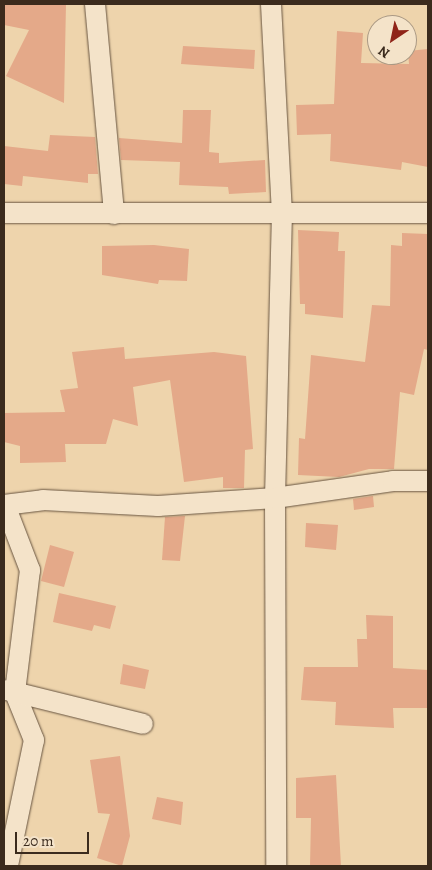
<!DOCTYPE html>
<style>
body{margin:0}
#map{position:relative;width:432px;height:870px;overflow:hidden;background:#eed4ac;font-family:Alegreya,serif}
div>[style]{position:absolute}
.building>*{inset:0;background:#e4a989}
.roads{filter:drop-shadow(0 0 1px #685541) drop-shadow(0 0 1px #685541)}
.minor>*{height:20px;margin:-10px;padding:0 10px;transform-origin:10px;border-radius:10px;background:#f4e3c9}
span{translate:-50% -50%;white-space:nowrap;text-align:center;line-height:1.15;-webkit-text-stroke:5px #f4e3c9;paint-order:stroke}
.frame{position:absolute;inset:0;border:5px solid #3b2b1d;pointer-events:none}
.north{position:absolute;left:367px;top:15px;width:50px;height:50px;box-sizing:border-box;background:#f4e3c9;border:1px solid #aa9984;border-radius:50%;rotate:214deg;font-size:14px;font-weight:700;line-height:20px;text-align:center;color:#3b2b1d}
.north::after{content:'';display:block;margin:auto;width:18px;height:22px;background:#8f2418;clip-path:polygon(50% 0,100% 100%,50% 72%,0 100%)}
.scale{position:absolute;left:15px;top:832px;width:74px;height:22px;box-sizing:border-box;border:2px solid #3b2b1d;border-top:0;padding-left:6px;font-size:15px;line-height:18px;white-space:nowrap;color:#3b2b1d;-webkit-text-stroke:4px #f4e3c9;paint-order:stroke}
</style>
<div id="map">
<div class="building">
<div style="clip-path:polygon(4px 4px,66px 4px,64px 103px,6px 76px,29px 30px,4px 25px)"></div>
<div style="clip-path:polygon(337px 31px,363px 33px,361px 63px,409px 64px,408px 51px,428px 49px,428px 167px,402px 162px,401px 170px,330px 161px,331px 134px,297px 135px,296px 105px,334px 104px)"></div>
<div style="clip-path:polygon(183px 46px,255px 50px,254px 69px,181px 64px)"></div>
<div style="clip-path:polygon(183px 110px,211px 110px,209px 152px,219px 153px,219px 163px,265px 160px,266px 192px,229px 194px,228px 187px,179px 185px,180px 162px,121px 160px,119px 138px,182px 143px)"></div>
<div style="clip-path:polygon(50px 135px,95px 137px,98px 174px,88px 174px,88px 183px,23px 176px,22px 186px,4px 184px,4px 146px,48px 151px)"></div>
<div style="clip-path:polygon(298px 230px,339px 232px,338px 251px,345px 251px,343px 318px,305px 314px,305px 304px,300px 304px)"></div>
<div style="clip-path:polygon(402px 233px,428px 234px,428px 350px,424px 349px,414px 395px,400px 392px,394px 469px,369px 469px,339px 477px,298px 475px,299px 438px,305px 439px,311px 355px,365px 362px,372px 305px,390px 306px,391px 245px,402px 246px)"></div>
<div style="clip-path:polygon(154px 245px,189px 249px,187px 281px,159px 280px,158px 284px,102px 275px,102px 246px)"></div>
<div style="clip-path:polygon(124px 347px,125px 359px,214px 352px,246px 356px,253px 449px,245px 450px,244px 488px,223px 488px,223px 477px,184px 482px,170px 380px,133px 387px,138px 426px,113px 419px,106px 444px,65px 444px,66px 462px,20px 463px,20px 446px,4px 442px,4px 413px,65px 412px,60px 390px,78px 388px,72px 352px)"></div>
<div style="clip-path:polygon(373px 496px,374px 507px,354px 510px,353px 499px)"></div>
<div style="clip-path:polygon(185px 516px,180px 561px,162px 560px,165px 517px)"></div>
<div style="clip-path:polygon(306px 523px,338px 525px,336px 550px,305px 547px)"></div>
<div style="clip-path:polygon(50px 545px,74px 552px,64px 587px,41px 581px)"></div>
<div style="clip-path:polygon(59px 593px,116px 606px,110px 629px,94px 625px,92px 631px,53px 622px)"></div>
<div style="clip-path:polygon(366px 615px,393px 616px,393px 668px,428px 670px,428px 708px,393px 708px,394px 728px,335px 725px,336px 702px,301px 700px,304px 667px,358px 667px,357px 639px,367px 639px)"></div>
<div style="clip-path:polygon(123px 664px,149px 670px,145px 689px,120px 684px)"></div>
<div style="clip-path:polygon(120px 756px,130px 836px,122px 866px,97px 858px,110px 814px,98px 813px,90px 760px)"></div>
<div style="clip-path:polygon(336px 775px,341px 866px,310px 866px,311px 818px,296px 818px,296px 778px)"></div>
<div style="clip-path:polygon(157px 797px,183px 802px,181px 825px,152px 819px)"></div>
</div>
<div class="roads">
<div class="minor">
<div style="left:95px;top:4px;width:211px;rotate:84.8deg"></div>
<div style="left:271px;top:4px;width:208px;rotate:87deg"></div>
<div style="left:282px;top:212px;width:286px;rotate:91.4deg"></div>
<div style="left:275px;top:498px;width:368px;rotate:89.8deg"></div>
<div style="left:4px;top:213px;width:424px"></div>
<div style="left:4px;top:505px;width:39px;rotate:-7deg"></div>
<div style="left:43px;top:500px;width:115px;rotate:3deg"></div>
<div style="left:158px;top:506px;width:117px;rotate:-3.9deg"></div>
<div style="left:275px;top:498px;width:119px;rotate:-8.2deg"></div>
<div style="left:393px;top:481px;width:35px"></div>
<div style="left:5px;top:505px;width:70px;rotate:69deg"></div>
<div style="left:30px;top:570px;width:124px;rotate:97deg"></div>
<div style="left:15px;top:693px;width:51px;rotate:68deg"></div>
<div style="left:34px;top:740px;width:129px;rotate:101.7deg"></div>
<div style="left:6px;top:690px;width:141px;rotate:13.9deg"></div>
</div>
</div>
<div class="frame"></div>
<div class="north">N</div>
<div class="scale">20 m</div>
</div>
